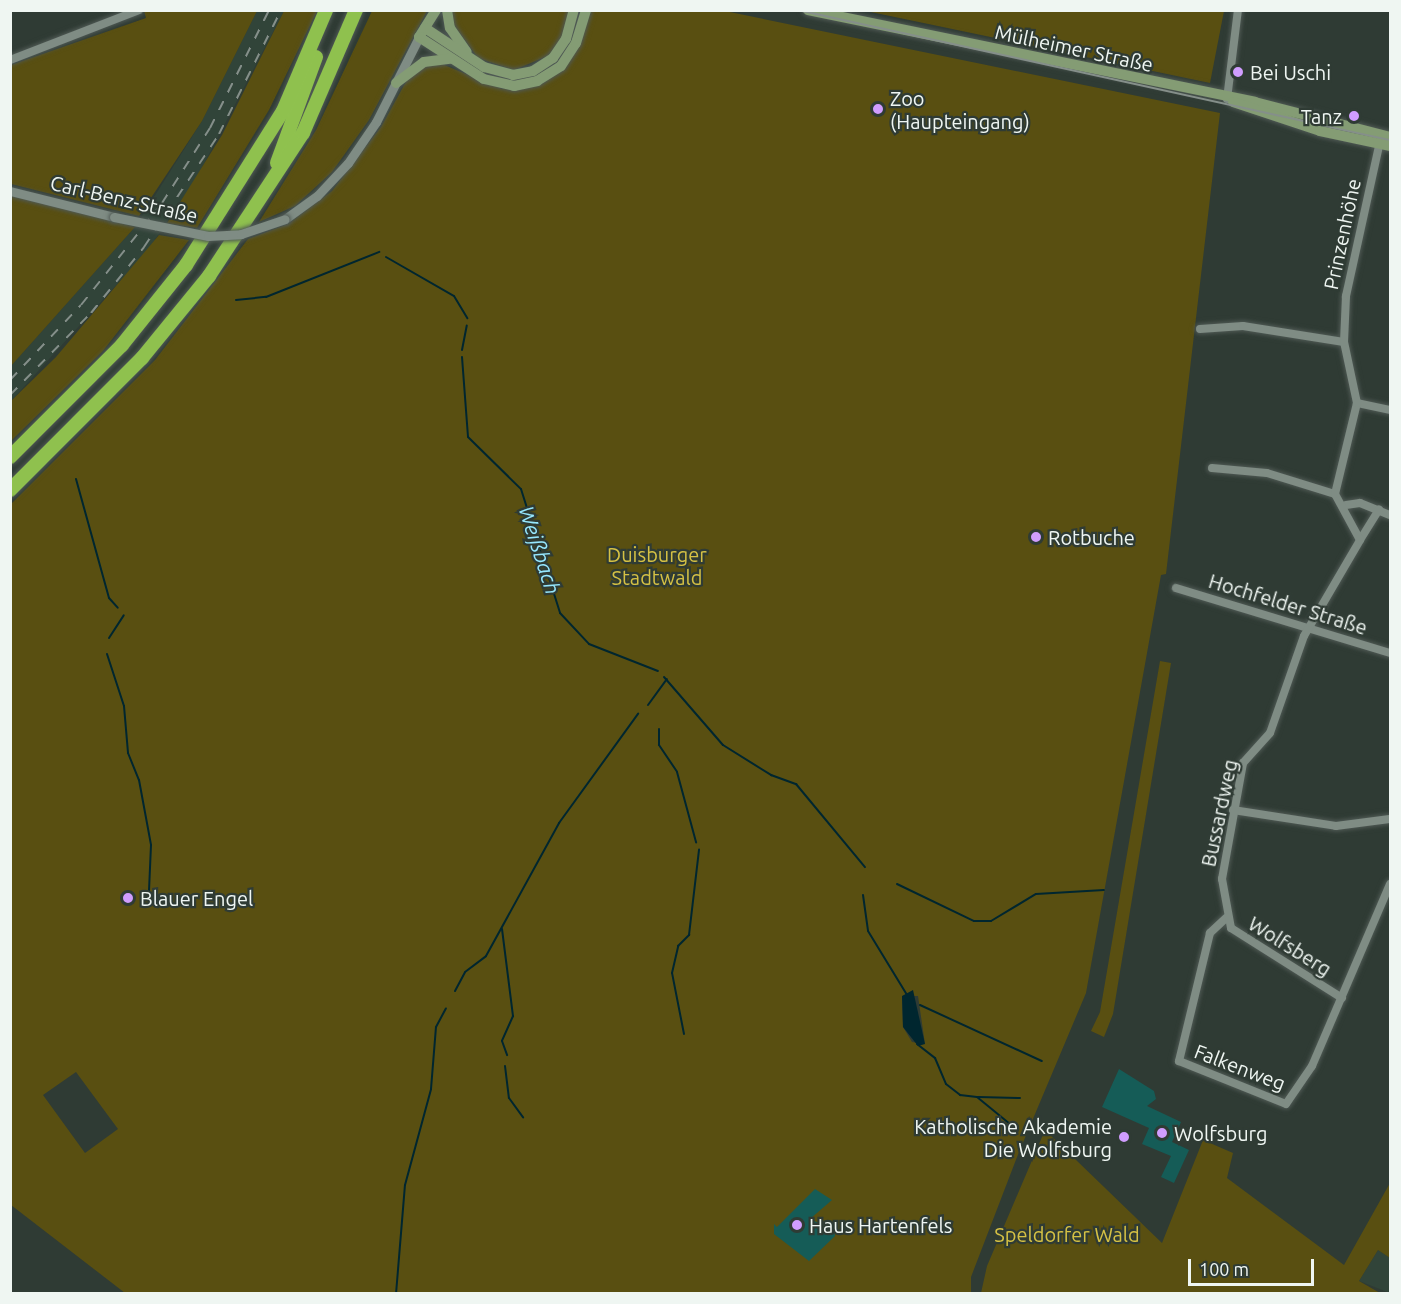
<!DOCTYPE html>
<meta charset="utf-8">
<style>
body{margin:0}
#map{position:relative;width:1401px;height:1304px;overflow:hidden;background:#2f3b34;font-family:Ubuntu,sans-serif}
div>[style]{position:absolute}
.built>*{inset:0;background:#314439}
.green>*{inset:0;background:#594f11}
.water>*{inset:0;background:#00262f}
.stream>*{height:2px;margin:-1px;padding:0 1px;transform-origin:1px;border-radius:1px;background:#00262f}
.building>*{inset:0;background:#155c57}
.roads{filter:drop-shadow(0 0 2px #4f5954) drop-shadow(0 0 2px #4f5954)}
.minor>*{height:8px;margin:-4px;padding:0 4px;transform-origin:4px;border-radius:4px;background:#7f8c84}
.tertiary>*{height:9px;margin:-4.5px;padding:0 4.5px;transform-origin:4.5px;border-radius:4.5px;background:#7f8c84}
.secondary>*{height:10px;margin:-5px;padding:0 5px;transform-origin:5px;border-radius:5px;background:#849c74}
.motorway>*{height:14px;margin:-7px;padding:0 7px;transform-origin:7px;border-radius:7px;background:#8fc14e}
.tram>*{height:1.5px;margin:-0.75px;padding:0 0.75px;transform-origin:0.75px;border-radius:0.75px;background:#858f8a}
.rail>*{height:2px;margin-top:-1px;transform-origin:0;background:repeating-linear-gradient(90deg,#858f8a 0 10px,transparent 0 20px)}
.bridges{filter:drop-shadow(0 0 2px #4f5954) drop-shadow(0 0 2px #4f5954)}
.tertiary-bridge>*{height:9px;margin:-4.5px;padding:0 4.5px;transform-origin:4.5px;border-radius:4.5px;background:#7f8c84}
.dots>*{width:16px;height:16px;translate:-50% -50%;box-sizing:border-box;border:3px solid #2f3b34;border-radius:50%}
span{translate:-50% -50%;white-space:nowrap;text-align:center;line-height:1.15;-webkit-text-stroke:4.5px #2f3b34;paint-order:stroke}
.street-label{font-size:20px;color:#eff6f2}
.poi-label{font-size:20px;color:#eff6f2}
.left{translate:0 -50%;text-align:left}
.right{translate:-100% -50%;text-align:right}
.park-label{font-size:20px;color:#d5c144}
.water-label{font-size:21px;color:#96e7fe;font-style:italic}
.frame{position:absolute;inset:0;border:12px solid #eff6f2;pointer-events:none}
.scale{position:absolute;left:1188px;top:1259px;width:126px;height:27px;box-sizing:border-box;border:3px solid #eff6f2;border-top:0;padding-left:8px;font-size:18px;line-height:21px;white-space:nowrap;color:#eff6f2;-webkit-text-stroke:4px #2f3b34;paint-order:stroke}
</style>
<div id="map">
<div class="built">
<div style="clip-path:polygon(257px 11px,284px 11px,196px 179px,148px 250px,11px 401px,11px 366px,135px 227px,202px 121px)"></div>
<div style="clip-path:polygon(1378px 1250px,1390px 1258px,1390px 1293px,1359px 1281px)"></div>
</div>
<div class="green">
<div style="clip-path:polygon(evenodd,720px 10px,1220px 113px,1166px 574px,1161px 575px,1086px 993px,1019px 1152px,971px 1277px,971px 1293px,125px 1293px,11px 1205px,11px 504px,155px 360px,248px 239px,288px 224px,332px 191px,381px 127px,408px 78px,425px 66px,442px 64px,502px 89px,547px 80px,590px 11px,720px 10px,902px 996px,918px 996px,925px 1044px,912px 1042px,903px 1027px,902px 996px,720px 10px,76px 1072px,118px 1129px,85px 1153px,43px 1095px,76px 1072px)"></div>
<div style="clip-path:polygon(144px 11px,257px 11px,202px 121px,139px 216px,11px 184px,11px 65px,146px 18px)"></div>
<div style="clip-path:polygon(284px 11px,317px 11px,269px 110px,197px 228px,167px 223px,222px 135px)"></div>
<div style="clip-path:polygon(372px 11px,427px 11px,369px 120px,332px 172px,295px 206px,259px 222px,316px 130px)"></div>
<div style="clip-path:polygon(452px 11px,569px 11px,563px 36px,550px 55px,514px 70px,478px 58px,454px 25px)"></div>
<div style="clip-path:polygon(866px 11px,1224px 10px,1224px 11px,1210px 83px)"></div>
<div style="clip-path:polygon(11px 196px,135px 227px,11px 366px,10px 196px)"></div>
<div style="clip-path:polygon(159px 235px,189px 240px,103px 351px,11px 441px,11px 401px,56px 357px)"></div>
<div style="clip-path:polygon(1160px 661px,1171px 663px,1113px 1014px,1104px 1037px,1091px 1031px,1100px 1012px)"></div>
<div style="clip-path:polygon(1045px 1130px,1162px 1243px,1203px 1140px,1233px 1153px,1227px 1178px,1344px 1265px,1390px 1183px,1390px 1258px,1378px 1250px,1359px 1281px,1380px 1293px,981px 1293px,987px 1266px)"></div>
</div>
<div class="water">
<div style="clip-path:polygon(913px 990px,925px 1044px,918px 1046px,903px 1027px,902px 996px)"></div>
</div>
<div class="stream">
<div style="left:386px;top:257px;width:78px;rotate:29.8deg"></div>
<div style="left:454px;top:296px;width:26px;rotate:59deg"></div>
<div style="left:236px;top:300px;width:30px;rotate:-6deg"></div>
<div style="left:266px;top:297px;width:122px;rotate:-21.7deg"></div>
<div style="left:462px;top:350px;width:25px;rotate:-79deg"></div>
<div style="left:462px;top:357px;width:80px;rotate:85.7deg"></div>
<div style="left:468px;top:437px;width:74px;rotate:44.5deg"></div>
<div style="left:521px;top:489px;width:130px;rotate:72.5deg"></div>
<div style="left:560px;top:613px;width:42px;rotate:46.9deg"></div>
<div style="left:589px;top:644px;width:74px;rotate:21.4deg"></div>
<div style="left:76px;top:479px;width:123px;rotate:74.5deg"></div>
<div style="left:109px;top:598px;width:13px;rotate:48deg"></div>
<div style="left:109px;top:638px;width:27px;rotate:-57deg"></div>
<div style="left:107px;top:654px;width:55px;rotate:71.9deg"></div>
<div style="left:124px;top:706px;width:47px;rotate:85.1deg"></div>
<div style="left:128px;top:753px;width:29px;rotate:68deg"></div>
<div style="left:139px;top:780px;width:66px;rotate:79.5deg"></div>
<div style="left:151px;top:845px;width:46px;rotate:92.5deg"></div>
<div style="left:664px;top:677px;width:90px;rotate:49.1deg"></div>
<div style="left:723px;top:745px;width:57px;rotate:32deg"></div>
<div style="left:771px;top:775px;width:27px;rotate:20deg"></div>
<div style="left:796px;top:784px;width:108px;rotate:50.3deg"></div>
<div style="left:648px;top:705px;width:32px;rotate:-54deg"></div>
<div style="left:659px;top:729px;width:16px;rotate:90deg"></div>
<div style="left:659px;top:745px;width:32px;rotate:56deg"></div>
<div style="left:677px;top:772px;width:73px;rotate:74.8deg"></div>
<div style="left:897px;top:884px;width:85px;rotate:25.7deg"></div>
<div style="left:974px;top:921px;width:17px"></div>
<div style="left:991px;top:921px;width:52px;rotate:-31deg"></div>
<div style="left:1036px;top:894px;width:68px;rotate:-3.4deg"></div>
<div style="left:863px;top:895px;width:36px;rotate:82deg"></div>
<div style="left:868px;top:931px;width:75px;rotate:58.6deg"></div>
<div style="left:502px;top:929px;width:88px;rotate:82.8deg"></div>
<div style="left:513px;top:1016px;width:27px;rotate:114deg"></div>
<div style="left:502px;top:1041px;width:15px;rotate:70deg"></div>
<div style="left:455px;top:991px;width:21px;rotate:-62deg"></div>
<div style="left:465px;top:972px;width:26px;rotate:-37deg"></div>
<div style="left:486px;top:956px;width:152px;rotate:-61.2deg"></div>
<div style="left:559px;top:823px;width:135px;rotate:-54.1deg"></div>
<div style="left:920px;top:1005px;width:134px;rotate:24.7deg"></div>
<div style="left:684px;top:1034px;width:62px;rotate:-101.1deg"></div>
<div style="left:672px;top:973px;width:28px;rotate:-77deg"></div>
<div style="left:678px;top:946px;width:16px;rotate:-45deg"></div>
<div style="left:689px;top:935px;width:86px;rotate:-83.3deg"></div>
<div style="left:917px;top:1044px;width:23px;rotate:38deg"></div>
<div style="left:935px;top:1058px;width:28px;rotate:67deg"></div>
<div style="left:946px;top:1084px;width:18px;rotate:38deg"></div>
<div style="left:960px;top:1095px;width:17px;rotate:7deg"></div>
<div style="left:977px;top:1097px;width:43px;rotate:39.3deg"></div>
<div style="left:505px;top:1066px;width:32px;rotate:83deg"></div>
<div style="left:509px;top:1098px;width:24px;rotate:54deg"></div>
<div style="left:978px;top:1097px;width:42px;rotate:1.4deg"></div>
<div style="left:396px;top:1294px;width:109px;rotate:-85.3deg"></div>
<div style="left:405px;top:1185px;width:99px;rotate:-74.8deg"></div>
<div style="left:431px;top:1089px;width:62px;rotate:-85.4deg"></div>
<div style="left:436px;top:1027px;width:21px;rotate:-62deg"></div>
</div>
<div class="building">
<div style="clip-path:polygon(1119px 1069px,1154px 1091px,1156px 1099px,1147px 1106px,1181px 1122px,1172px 1142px,1189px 1150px,1174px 1183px,1161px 1177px,1171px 1156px,1142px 1144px,1149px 1128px,1102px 1107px)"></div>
<div style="clip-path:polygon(815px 1189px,832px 1200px,810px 1219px,834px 1230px,835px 1236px,809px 1261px,774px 1234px,774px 1224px,777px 1227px)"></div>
</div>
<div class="roads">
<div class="minor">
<div style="left:10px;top:60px;width:138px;rotate:-21.2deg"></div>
<div style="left:1227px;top:99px;width:90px;rotate:-83deg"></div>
<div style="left:1200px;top:329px;width:43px;rotate:-4deg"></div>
<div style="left:1243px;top:326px;width:102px;rotate:9deg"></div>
<div style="left:1357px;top:403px;width:34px;rotate:12deg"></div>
<div style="left:1212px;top:468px;width:55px;rotate:5.2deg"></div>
<div style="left:1267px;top:473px;width:71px;rotate:17.2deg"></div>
<div style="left:1346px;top:505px;width:14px;rotate:-8deg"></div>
<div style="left:1360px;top:503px;width:32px;rotate:22deg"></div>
<div style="left:1360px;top:540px;width:36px;rotate:-58deg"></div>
<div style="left:1176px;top:588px;width:224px;rotate:16.9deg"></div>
<div style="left:1233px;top:810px;width:104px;rotate:8.8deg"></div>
<div style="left:1336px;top:826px;width:54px;rotate:-7.4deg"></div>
<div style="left:1226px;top:918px;width:22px;rotate:137deg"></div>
<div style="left:1210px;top:933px;width:132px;rotate:103.6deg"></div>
<div style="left:1179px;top:1061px;width:115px;rotate:21.9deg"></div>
<div style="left:1286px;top:1104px;width:46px;rotate:-55.6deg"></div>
<div style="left:1312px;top:1066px;width:198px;rotate:-66.8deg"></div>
<div style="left:1342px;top:998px;width:131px;rotate:-147.8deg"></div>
<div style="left:1231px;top:928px;width:50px;rotate:-100.4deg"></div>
<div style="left:1222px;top:879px;width:118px;rotate:-79.7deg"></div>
<div style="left:1243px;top:763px;width:40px;rotate:-48deg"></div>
<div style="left:1270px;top:733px;width:103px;rotate:-70.7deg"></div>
<div style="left:1304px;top:636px;width:111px;rotate:-59.7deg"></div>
<div style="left:1360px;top:540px;width:52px;rotate:-118.5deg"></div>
<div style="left:1335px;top:494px;width:94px;rotate:-76.4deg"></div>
<div style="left:1357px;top:403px;width:62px;rotate:-102deg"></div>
<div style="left:1344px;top:342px;width:46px;rotate:-87.5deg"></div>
<div style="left:1346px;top:296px;width:159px;rotate:-77.6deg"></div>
</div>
<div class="tertiary">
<div style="left:10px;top:191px;width:107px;rotate:14deg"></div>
<div style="left:285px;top:219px;width:39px;rotate:-36deg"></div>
<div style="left:317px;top:196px;width:45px;rotate:-46.8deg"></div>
<div style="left:348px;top:163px;width:50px;rotate:-55.7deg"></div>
<div style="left:376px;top:122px;width:95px;rotate:-63.2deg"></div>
</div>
<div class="secondary">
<div style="left:436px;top:10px;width:32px;rotate:122deg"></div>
<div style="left:419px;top:37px;width:77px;rotate:32.9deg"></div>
<div style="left:484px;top:79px;width:31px;rotate:13deg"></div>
<div style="left:514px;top:86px;width:24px;rotate:-12deg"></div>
<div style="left:537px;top:81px;width:28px;rotate:-32deg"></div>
<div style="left:561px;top:66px;width:27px;rotate:-57deg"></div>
<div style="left:576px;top:43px;width:34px;rotate:-73deg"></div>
<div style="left:447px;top:10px;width:18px;rotate:81deg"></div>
<div style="left:450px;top:28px;width:29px;rotate:55deg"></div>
<div style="left:808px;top:10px;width:456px;rotate:11.6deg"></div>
<div style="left:1255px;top:102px;width:139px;rotate:14.5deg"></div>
<div style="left:425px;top:28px;width:71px;rotate:33.5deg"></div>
<div style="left:484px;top:67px;width:30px;rotate:15deg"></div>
<div style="left:513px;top:75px;width:20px;rotate:-11deg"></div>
<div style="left:533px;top:71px;width:24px;rotate:-33deg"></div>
<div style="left:553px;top:58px;width:23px;rotate:-56deg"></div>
<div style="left:566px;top:39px;width:30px;rotate:-75deg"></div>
<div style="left:396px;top:83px;width:35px;rotate:-37deg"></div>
<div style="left:424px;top:62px;width:26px;rotate:-7deg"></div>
<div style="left:1233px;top:102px;width:92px;rotate:18.4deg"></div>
<div style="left:1320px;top:131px;width:72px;rotate:12.1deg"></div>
</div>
<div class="motorway">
<div style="left:277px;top:163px;width:113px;rotate:-69.8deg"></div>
<div style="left:10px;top:457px;width:158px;rotate:-45deg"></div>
<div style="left:122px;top:345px;width:102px;rotate:-51.3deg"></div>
<div style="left:186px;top:265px;width:182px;rotate:-57.8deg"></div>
<div style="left:283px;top:111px;width:110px;rotate:-66.9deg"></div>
<div style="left:10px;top:490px;width:187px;rotate:-45deg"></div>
<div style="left:142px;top:358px;width:106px;rotate:-50.7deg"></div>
<div style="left:209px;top:276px;width:171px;rotate:-56.7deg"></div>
<div style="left:303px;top:133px;width:134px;rotate:-66.7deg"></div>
</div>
</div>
<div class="tram">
<div style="left:798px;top:10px;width:606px;rotate:12.39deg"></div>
</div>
<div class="rail">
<div style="left:10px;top:380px;width:103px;rotate:-46.6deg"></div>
<div style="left:81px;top:305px;width:130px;rotate:-51.5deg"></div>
<div style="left:162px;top:203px;width:89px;rotate:-57.4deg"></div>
<div style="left:210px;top:128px;width:132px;rotate:-63.4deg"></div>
<div style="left:10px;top:395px;width:115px;rotate:-45.4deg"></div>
<div style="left:91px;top:313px;width:85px;rotate:-51.2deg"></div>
<div style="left:144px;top:247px;width:136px;rotate:-56.4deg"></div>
<div style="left:219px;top:134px;width:139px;rotate:-63.4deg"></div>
</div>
<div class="bridges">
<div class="tertiary-bridge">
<div style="left:114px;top:217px;width:96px;rotate:11.4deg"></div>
<div style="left:208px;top:236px;width:33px;rotate:-3deg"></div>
<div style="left:241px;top:234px;width:46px;rotate:-18.8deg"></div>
</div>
</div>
<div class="dots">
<div style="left:1238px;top:72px;background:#d09dfe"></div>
<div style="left:878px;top:109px;background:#d09dfe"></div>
<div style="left:1354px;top:116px;background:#d09dfe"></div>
<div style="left:1036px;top:537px;background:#d09dfe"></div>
<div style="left:128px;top:898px;background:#d09dfe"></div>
<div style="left:1162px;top:1133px;background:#d09dfe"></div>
<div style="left:1124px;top:1137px;background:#d09dfe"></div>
<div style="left:797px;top:1225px;background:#d09dfe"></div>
</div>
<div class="street-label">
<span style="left:1074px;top:48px;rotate:12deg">Mülheimer Straße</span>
<span style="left:124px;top:199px;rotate:13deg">Carl-Benz-Straße</span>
<span style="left:1342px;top:234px;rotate:-78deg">Prinzenhöhe</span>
<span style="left:1288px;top:604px;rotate:17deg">Hochfelder Straße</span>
<span style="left:1219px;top:813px;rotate:-78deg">Bussardweg</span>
<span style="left:1290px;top:946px;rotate:32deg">Wolfsberg</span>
<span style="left:1240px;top:1067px;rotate:21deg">Falkenweg</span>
</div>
<div class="poi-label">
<span class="left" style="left:1250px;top:72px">Bei Uschi</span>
<span class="left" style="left:890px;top:110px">Zoo<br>(Haupteingang)</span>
<span class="right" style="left:1342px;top:116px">Tanz</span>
<span class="left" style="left:1048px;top:537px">Rotbuche</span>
<span class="left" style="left:140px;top:898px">Blauer Engel</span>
<span class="right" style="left:1112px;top:1138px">Katholische Akademie<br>Die Wolfsburg</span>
<span class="left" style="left:1174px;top:1133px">Wolfsburg</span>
<span class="left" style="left:809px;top:1225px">Haus Hartenfels</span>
</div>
<div class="park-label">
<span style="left:657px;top:566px">Duisburger<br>Stadtwald</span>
<span style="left:1067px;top:1234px">Speldorfer Wald</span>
</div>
<div class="water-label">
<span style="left:540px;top:550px;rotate:72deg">Weißbach</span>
</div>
<div class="frame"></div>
<div class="scale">100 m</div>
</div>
